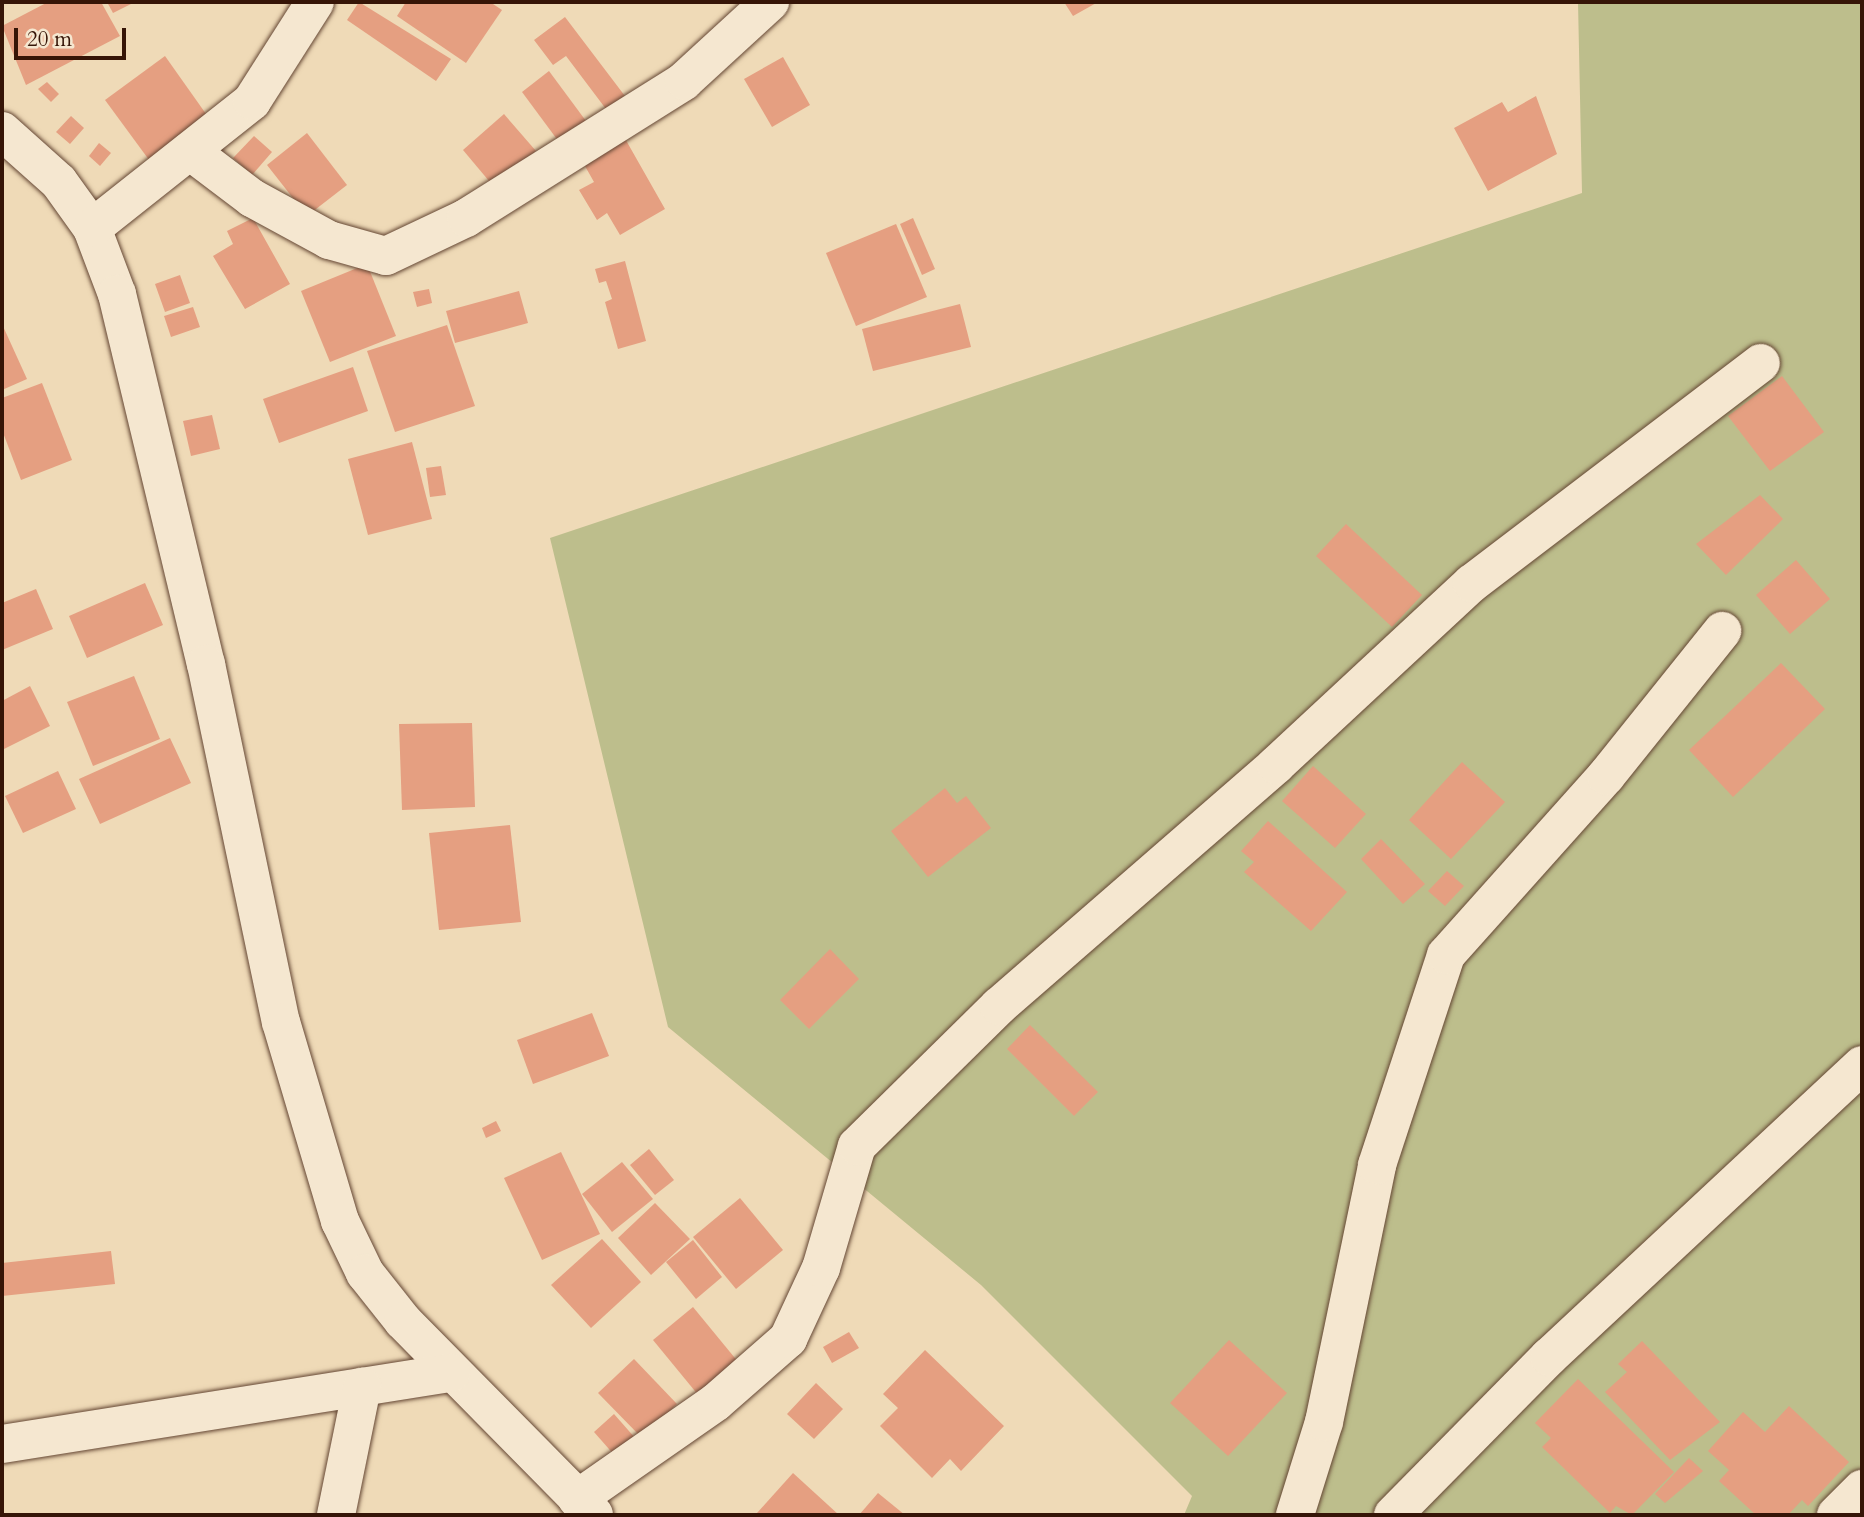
<!DOCTYPE html>
<style>
body{margin:0}
#map{position:relative;width:1864px;height:1517px;overflow:hidden;background:#efdab7;font-family:Cardo,serif}
div>[style]{position:absolute}
.green>*{inset:0;background:#bdbe8c}
.building>*{inset:0;background:#e59f81}
.roads{filter:drop-shadow(0 0 2px #644633) drop-shadow(0 0 2px #644633)}
.minor>*{height:38px;margin:-19px;padding:0 19px;transform-origin:19px;border-radius:19px;background:#f5e7d0}
span{translate:-50% -50%;white-space:nowrap;text-align:center;line-height:1.15;-webkit-text-stroke:5px #f5e7d0;paint-order:stroke}
.frame{position:absolute;inset:0;border:4px solid #361507;pointer-events:none}
.scale{position:absolute;left:14px;top:28px;width:112px;height:32px;box-sizing:border-box;border:4px solid #361507;border-top:0;padding-left:9px;font-size:21px;line-height:24px;white-space:nowrap;color:#361507;-webkit-text-stroke:5px #f5e7d0;paint-order:stroke}
</style>
<div id="map">
<div class="green">
<div style="clip-path:polygon(1578px 2px,1862px 2px,1862px 1474px,1817px 1515px,1184px 1515px,1192px 1496px,981px 1285px,668px 1027px,550px 538px,1582px 193px)"></div>
</div>
<div class="building">
<div style="clip-path:polygon(48px 2px,101px 2px,120px 36px,26px 85px,2px 26px)"></div>
<div style="clip-path:polygon(107px 2px,135px 2px,113px 13px)"></div>
<div style="clip-path:polygon(359px 2px,451px 59px,436px 81px,347px 20px)"></div>
<div style="clip-path:polygon(406px 2px,490px 2px,502px 10px,466px 63px,397px 16px)"></div>
<div style="clip-path:polygon(1064px 2px,1098px 2px,1073px 16px)"></div>
<div style="clip-path:polygon(565px 17px,631px 104px,612px 117px,566px 56px,553px 65px,534px 40px)"></div>
<div style="clip-path:polygon(165px 56px,211px 121px,152px 164px,105px 100px)"></div>
<div style="clip-path:polygon(783px 57px,810px 105px,772px 127px,744px 79px)"></div>
<div style="clip-path:polygon(549px 71px,586px 121px,559px 142px,522px 92px)"></div>
<div style="clip-path:polygon(47px 82px,59px 94px,51px 102px,38px 89px)"></div>
<div style="clip-path:polygon(1536px 96px,1557px 154px,1488px 191px,1454px 128px,1502px 102px,1508px 112px)"></div>
<div style="clip-path:polygon(504px 114px,536px 151px,494px 187px,463px 150px)"></div>
<div style="clip-path:polygon(71px 116px,84px 128px,70px 144px,56px 132px)"></div>
<div style="clip-path:polygon(307px 133px,347px 185px,307px 216px,267px 165px)"></div>
<div style="clip-path:polygon(623px 135px,665px 209px,620px 235px,607px 213px,597px 220px,579px 190px,594px 182px,581px 159px)"></div>
<div style="clip-path:polygon(254px 136px,272px 152px,252px 175px,233px 158px)"></div>
<div style="clip-path:polygon(99px 143px,111px 153px,100px 166px,89px 156px)"></div>
<div style="clip-path:polygon(253px 218px,290px 284px,245px 309px,213px 256px,233px 244px,227px 231px)"></div>
<div style="clip-path:polygon(913px 218px,935px 269px,922px 275px,900px 224px)"></div>
<div style="clip-path:polygon(896px 224px,927px 297px,856px 326px,826px 253px)"></div>
<div style="clip-path:polygon(625px 261px,646px 341px,618px 349px,605px 302px,612px 299px,606px 281px,599px 283px,595px 269px)"></div>
<div style="clip-path:polygon(367px 264px,396px 336px,330px 362px,301px 291px)"></div>
<div style="clip-path:polygon(180px 275px,190px 303px,165px 312px,155px 284px)"></div>
<div style="clip-path:polygon(429px 289px,432px 303px,417px 307px,413px 292px)"></div>
<div style="clip-path:polygon(519px 291px,528px 323px,455px 343px,446px 311px)"></div>
<div style="clip-path:polygon(960px 304px,971px 347px,873px 371px,862px 329px)"></div>
<div style="clip-path:polygon(193px 307px,200px 327px,171px 337px,164px 316px)"></div>
<div style="clip-path:polygon(2px 324px,27px 379px,2px 390px)"></div>
<div style="clip-path:polygon(447px 325px,475px 406px,395px 432px,367px 351px)"></div>
<div style="clip-path:polygon(353px 367px,368px 411px,279px 443px,263px 399px)"></div>
<div style="clip-path:polygon(1782px 376px,1824px 432px,1770px 471px,1728px 416px)"></div>
<div style="clip-path:polygon(42px 383px,72px 460px,21px 480px,2px 430px,2px 398px)"></div>
<div style="clip-path:polygon(212px 415px,220px 449px,191px 456px,183px 421px)"></div>
<div style="clip-path:polygon(412px 442px,432px 519px,368px 535px,348px 459px)"></div>
<div style="clip-path:polygon(441px 466px,446px 495px,430px 497px,426px 468px)"></div>
<div style="clip-path:polygon(1760px 495px,1783px 519px,1726px 575px,1696px 544px)"></div>
<div style="clip-path:polygon(1346px 524px,1422px 595px,1392px 627px,1316px 556px)"></div>
<div style="clip-path:polygon(1796px 560px,1830px 599px,1790px 634px,1756px 595px)"></div>
<div style="clip-path:polygon(145px 583px,163px 625px,87px 658px,69px 616px)"></div>
<div style="clip-path:polygon(36px 589px,53px 629px,2px 650px,2px 603px)"></div>
<div style="clip-path:polygon(1781px 663px,1825px 709px,1733px 797px,1689px 750px)"></div>
<div style="clip-path:polygon(134px 676px,160px 739px,93px 766px,67px 702px)"></div>
<div style="clip-path:polygon(30px 686px,50px 726px,2px 750px,2px 701px)"></div>
<div style="clip-path:polygon(472px 723px,475px 807px,402px 810px,399px 724px)"></div>
<div style="clip-path:polygon(170px 738px,191px 783px,100px 824px,79px 779px)"></div>
<div style="clip-path:polygon(1462px 762px,1505px 802px,1451px 859px,1409px 820px)"></div>
<div style="clip-path:polygon(1313px 766px,1366px 814px,1335px 848px,1282px 801px)"></div>
<div style="clip-path:polygon(58px 771px,76px 809px,23px 833px,5px 796px)"></div>
<div style="clip-path:polygon(945px 788px,957px 803px,966px 796px,991px 828px,928px 877px,891px 831px)"></div>
<div style="clip-path:polygon(1268px 821px,1347px 892px,1311px 931px,1244px 872px,1254px 862px,1241px 851px)"></div>
<div style="clip-path:polygon(510px 825px,521px 922px,439px 930px,429px 833px)"></div>
<div style="clip-path:polygon(1381px 839px,1425px 884px,1403px 904px,1361px 859px)"></div>
<div style="clip-path:polygon(1447px 871px,1464px 886px,1445px 906px,1428px 891px)"></div>
<div style="clip-path:polygon(830px 949px,859px 979px,809px 1029px,780px 1000px)"></div>
<div style="clip-path:polygon(592px 1013px,609px 1056px,533px 1084px,517px 1040px)"></div>
<div style="clip-path:polygon(1030px 1025px,1098px 1092px,1074px 1116px,1007px 1049px)"></div>
<div style="clip-path:polygon(496px 1121px,501px 1131px,486px 1138px,482px 1128px)"></div>
<div style="clip-path:polygon(649px 1149px,674px 1180px,655px 1195px,630px 1165px)"></div>
<div style="clip-path:polygon(561px 1152px,600px 1234px,542px 1260px,504px 1178px)"></div>
<div style="clip-path:polygon(622px 1162px,653px 1199px,612px 1232px,582px 1194px)"></div>
<div style="clip-path:polygon(740px 1198px,783px 1250px,736px 1289px,693px 1237px)"></div>
<div style="clip-path:polygon(655px 1203px,690px 1239px,651px 1275px,618px 1238px)"></div>
<div style="clip-path:polygon(602px 1239px,641px 1282px,591px 1328px,551px 1285px)"></div>
<div style="clip-path:polygon(693px 1240px,722px 1277px,696px 1299px,666px 1262px)"></div>
<div style="clip-path:polygon(111px 1251px,115px 1284px,2px 1296px,2px 1263px)"></div>
<div style="clip-path:polygon(693px 1307px,739px 1363px,699px 1396px,653px 1340px)"></div>
<div style="clip-path:polygon(849px 1332px,859px 1348px,832px 1363px,823px 1347px)"></div>
<div style="clip-path:polygon(1229px 1340px,1287px 1393px,1228px 1456px,1170px 1403px)"></div>
<div style="clip-path:polygon(1642px 1341px,1720px 1422px,1670px 1460px,1605px 1392px,1627px 1372px,1618px 1364px)"></div>
<div style="clip-path:polygon(925px 1350px,1004px 1426px,961px 1471px,950px 1459px,932px 1478px,880px 1426px,898px 1408px,883px 1394px)"></div>
<div style="clip-path:polygon(634px 1359px,677px 1404px,642px 1438px,598px 1393px)"></div>
<div style="clip-path:polygon(1578px 1379px,1674px 1472px,1632px 1515px,1616px 1506px,1610px 1513px,1542px 1447px,1551px 1438px,1535px 1423px)"></div>
<div style="clip-path:polygon(816px 1383px,843px 1409px,814px 1439px,787px 1414px)"></div>
<div style="clip-path:polygon(1789px 1406px,1849px 1462px,1808px 1506px,1802px 1500px,1788px 1515px,1756px 1515px,1719px 1481px,1729px 1470px,1708px 1451px,1743px 1412px,1765px 1432px)"></div>
<div style="clip-path:polygon(614px 1414px,636px 1439px,616px 1457px,594px 1432px)"></div>
<div style="clip-path:polygon(1689px 1458px,1703px 1471px,1665px 1503px,1655px 1494px)"></div>
<div style="clip-path:polygon(793px 1473px,839px 1515px,757px 1513px)"></div>
<div style="clip-path:polygon(878px 1493px,905px 1515px,859px 1515px)"></div>
</div>
<div class="roads">
<div class="minor">
<div style="left:2px;top:131px;width:76px;rotate:41.8deg"></div>
<div style="left:59px;top:182px;width:57px;rotate:54.3deg"></div>
<div style="left:92px;top:228px;width:71px;rotate:69.3deg"></div>
<div style="left:117px;top:294px;width:381px;rotate:76.5deg"></div>
<div style="left:206px;top:664px;width:366px;rotate:78.2deg"></div>
<div style="left:281px;top:1022px;width:208px;rotate:73.5deg"></div>
<div style="left:340px;top:1221px;width:58px;rotate:64.3deg"></div>
<div style="left:365px;top:1273px;width:61px;rotate:51.6deg"></div>
<div style="left:403px;top:1321px;width:272px;rotate:45.4deg"></div>
<div style="left:190px;top:151px;width:78px;rotate:37.2deg"></div>
<div style="left:252px;top:198px;width:88px;rotate:28.6deg"></div>
<div style="left:329px;top:240px;width:59px;rotate:15.7deg"></div>
<div style="left:386px;top:256px;width:89px;rotate:-25.4deg"></div>
<div style="left:466px;top:218px;width:257px;rotate:-32.1deg"></div>
<div style="left:684px;top:81px;width:117px;rotate:-42.6deg"></div>
<div style="left:92px;top:228px;width:204px;rotate:-38.4deg"></div>
<div style="left:252px;top:101px;width:117px;rotate:-57.5deg"></div>
<div style="left:2px;top:1444px;width:455px;rotate:-9deg"></div>
<div style="left:577px;top:1499px;width:169px;rotate:-34.9deg"></div>
<div style="left:716px;top:1402px;width:96px;rotate:-41.2deg"></div>
<div style="left:788px;top:1339px;width:78px;rotate:-65.1deg"></div>
<div style="left:821px;top:1268px;width:127px;rotate:-73.6deg"></div>
<div style="left:857px;top:1146px;width:199px;rotate:-44.6deg"></div>
<div style="left:999px;top:1006px;width:367px;rotate:-41deg"></div>
<div style="left:1276px;top:765px;width:267px;rotate:-42.9deg"></div>
<div style="left:1472px;top:583px;width:363px;rotate:-37.3deg"></div>
<div style="left:336px;top:1515px;width:131px;rotate:-78.5deg"></div>
<div style="left:1295px;top:1515px;width:97px;rotate:-72.7deg"></div>
<div style="left:1324px;top:1422px;width:262px;rotate:-78.3deg"></div>
<div style="left:1377px;top:1165px;width:221px;rotate:-71.8deg"></div>
<div style="left:1446px;top:955px;width:240px;rotate:-48.2deg"></div>
<div style="left:1606px;top:776px;width:186px;rotate:-51.3deg"></div>
<div style="left:1393px;top:1515px;width:222px;rotate:-45.4deg"></div>
<div style="left:1549px;top:1357px;width:428px;rotate:-43deg"></div>
<div style="left:1836px;top:1515px;width:37px;rotate:-45deg"></div>
</div>
</div>
<div class="frame"></div>
<div class="scale">20 m</div>
</div>
